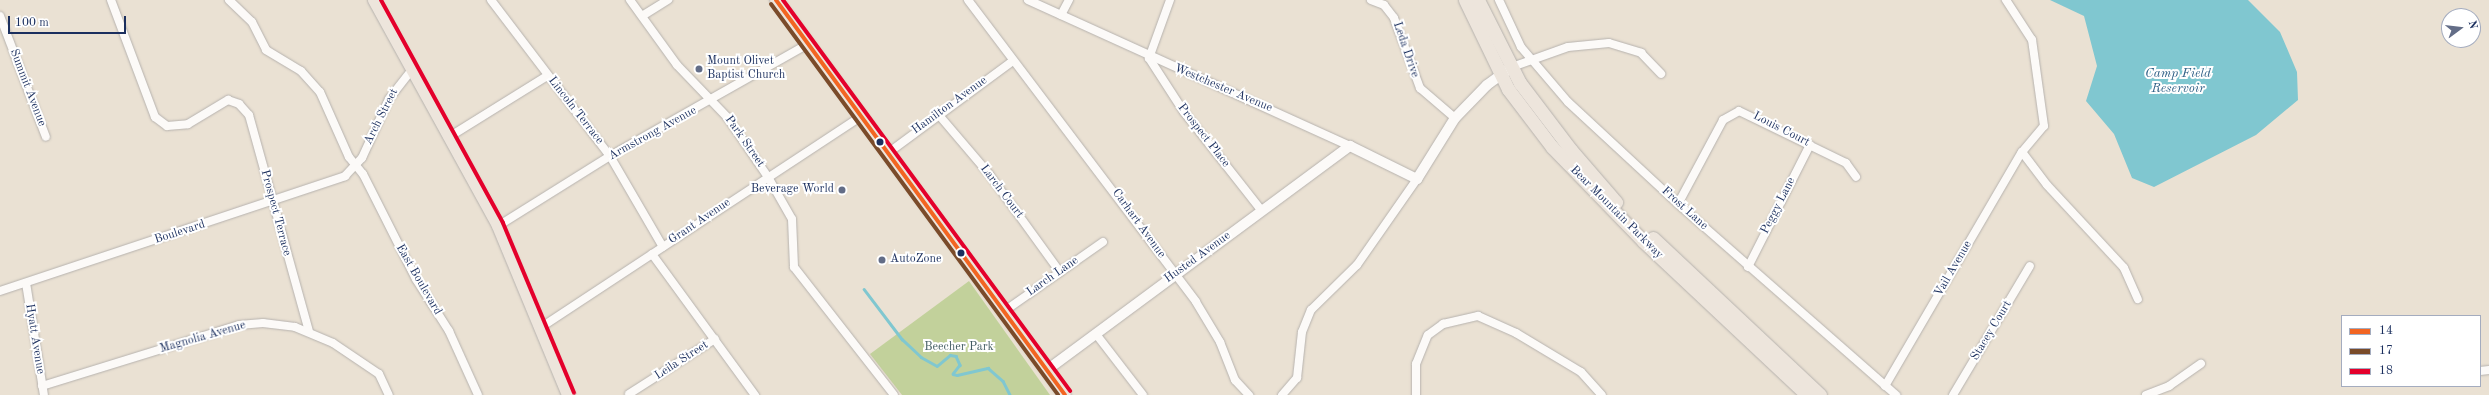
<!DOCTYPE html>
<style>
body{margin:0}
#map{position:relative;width:2489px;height:395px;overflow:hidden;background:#eae1d3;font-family:"Old Standard TT",serif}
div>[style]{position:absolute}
.green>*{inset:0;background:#c2d19b}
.water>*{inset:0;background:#80c7d0}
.stream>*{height:2.5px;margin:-1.25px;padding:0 1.25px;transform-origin:1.25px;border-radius:1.25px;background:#80c7d0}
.roads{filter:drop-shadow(0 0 1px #b6b2ae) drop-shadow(0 0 1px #b6b2ae)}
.minor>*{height:8px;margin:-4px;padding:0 4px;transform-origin:4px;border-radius:4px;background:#fcfaf8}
.tertiary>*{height:10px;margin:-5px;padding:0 5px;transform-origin:5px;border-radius:5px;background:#fcfaf8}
.primary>*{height:12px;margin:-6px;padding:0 6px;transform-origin:6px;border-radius:6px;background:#ede5dc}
.trunk>*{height:13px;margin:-6.5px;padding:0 6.5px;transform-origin:6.5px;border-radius:6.5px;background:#ede5dc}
.bus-1>*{height:4px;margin:-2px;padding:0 2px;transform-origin:2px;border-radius:2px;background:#f26522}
.bus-2>*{height:4px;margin:-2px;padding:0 2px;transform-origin:2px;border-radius:2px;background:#7a4b2a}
.bus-3>*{height:4px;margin:-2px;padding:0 2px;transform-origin:2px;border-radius:2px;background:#e4002b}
.dots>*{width:11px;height:11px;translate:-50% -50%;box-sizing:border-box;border:2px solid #fff;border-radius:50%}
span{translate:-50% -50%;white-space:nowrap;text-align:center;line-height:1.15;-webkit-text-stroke:4px #fff;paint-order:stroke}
.street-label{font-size:12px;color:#1b2f5e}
.poi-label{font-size:12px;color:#1b2f5e}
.left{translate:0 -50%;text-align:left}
.right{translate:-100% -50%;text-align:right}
.park-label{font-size:12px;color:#435c62}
.water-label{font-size:13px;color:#2f6086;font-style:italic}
.legend{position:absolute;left:2341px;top:315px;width:140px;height:72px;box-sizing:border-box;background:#fff;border:1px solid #a4acbf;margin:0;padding:5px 7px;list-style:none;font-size:12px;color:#1b2f5e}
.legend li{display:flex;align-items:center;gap:8px;height:20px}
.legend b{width:20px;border:1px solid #a4acbf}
.north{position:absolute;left:2441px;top:8px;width:40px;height:40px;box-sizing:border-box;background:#fff;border:1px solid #a4acbf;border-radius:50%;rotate:75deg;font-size:11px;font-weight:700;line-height:16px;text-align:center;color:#1b2f5e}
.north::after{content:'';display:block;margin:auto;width:14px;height:18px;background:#636d87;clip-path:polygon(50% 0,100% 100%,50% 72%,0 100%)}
.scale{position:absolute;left:8px;top:16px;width:118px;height:18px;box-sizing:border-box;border:2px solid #1b2f5e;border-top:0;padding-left:5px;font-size:12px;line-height:14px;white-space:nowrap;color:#1b2f5e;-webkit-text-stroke:3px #fff;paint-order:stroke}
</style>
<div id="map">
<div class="green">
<div style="clip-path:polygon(969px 281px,1050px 395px,902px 395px,870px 354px)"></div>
</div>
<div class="water">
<div style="clip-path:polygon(2050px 0,2248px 0,2280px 32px,2297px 72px,2298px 100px,2256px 135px,2154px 187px,2132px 178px,2114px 134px,2086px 101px,2097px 66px,2084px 16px)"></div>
</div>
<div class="stream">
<div style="left:864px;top:289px;width:63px;rotate:52.8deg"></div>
<div style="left:902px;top:339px;width:26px;rotate:43deg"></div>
<div style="left:921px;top:357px;width:18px;rotate:29deg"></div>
<div style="left:937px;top:366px;width:17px;rotate:-40deg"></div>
<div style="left:950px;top:355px;width:6px;rotate:9deg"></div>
<div style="left:956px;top:356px;width:10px;rotate:66deg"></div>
<div style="left:960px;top:365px;width:11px;rotate:128deg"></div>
<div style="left:953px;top:374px;width:4px;rotate:14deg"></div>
<div style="left:957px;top:375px;width:32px;rotate:-13deg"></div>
<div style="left:988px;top:368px;width:20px;rotate:41deg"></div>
<div style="left:1003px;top:381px;width:16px;rotate:63deg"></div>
</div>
<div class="roads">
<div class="minor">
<div style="left:111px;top:0;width:125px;rotate:69.4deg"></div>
<div style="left:155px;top:117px;width:15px;rotate:37deg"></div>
<div style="left:167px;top:126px;width:21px;rotate:-5deg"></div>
<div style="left:188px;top:124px;width:47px;rotate:-31deg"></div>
<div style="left:228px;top:100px;width:12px;rotate:20deg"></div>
<div style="left:239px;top:104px;width:15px;rotate:48deg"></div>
<div style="left:249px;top:115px;width:224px;rotate:74.5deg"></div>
<div style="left:229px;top:0;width:32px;rotate:44deg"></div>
<div style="left:252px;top:22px;width:31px;rotate:63deg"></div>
<div style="left:266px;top:50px;width:41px;rotate:31deg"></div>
<div style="left:301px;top:71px;width:28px;rotate:48deg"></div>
<div style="left:320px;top:92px;width:71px;rotate:66deg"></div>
<div style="left:349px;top:157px;width:22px;rotate:51deg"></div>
<div style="left:363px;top:174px;width:118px;rotate:63.2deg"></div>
<div style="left:416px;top:279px;width:62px;rotate:57.6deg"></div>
<div style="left:449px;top:331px;width:70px;rotate:65.6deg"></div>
<div style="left:491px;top:0;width:196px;rotate:52.7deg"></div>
<div style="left:610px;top:156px;width:105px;rotate:59.8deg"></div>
<div style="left:630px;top:0;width:80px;rotate:54.1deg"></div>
<div style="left:677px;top:65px;width:72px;rotate:46.1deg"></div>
<div style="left:727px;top:117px;width:73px;rotate:55.7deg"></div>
<div style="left:768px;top:177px;width:48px;rotate:60.3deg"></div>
<div style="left:792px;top:219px;width:48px;rotate:87.6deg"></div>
<div style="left:794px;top:267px;width:162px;rotate:52deg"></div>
<div style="left:968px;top:0;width:378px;rotate:52.9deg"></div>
<div style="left:1196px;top:302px;width:47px;rotate:59deg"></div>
<div style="left:1220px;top:342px;width:41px;rotate:68.5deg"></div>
<div style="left:1235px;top:380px;width:21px;rotate:47deg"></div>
<div style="left:1028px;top:0;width:354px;rotate:24.4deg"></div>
<div style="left:1170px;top:0;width:62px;rotate:109.9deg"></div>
<div style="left:1149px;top:58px;width:64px;rotate:57.1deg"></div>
<div style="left:1184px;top:112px;width:126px;rotate:51.8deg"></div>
<div style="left:1371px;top:0;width:14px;rotate:21deg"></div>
<div style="left:1384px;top:5px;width:16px;rotate:52deg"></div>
<div style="left:1394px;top:18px;width:75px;rotate:69.6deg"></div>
<div style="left:1420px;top:88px;width:46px;rotate:40.6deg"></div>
<div style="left:1499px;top:0;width:52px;rotate:64.9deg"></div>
<div style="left:1521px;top:47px;width:72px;rotate:49.5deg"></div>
<div style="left:1568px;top:102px;width:150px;rotate:42.8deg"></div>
<div style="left:1678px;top:204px;width:290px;rotate:41.2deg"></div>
<div style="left:1061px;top:15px;width:17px;rotate:-62deg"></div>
<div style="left:0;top:16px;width:129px;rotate:69.2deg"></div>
<div style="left:642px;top:16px;width:31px;rotate:-32deg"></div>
<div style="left:1512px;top:67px;width:59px;rotate:-19.7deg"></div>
<div style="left:1568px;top:47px;width:41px;rotate:-5.6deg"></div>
<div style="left:1609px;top:43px;width:34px;rotate:17deg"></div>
<div style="left:1641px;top:53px;width:29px;rotate:46deg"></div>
<div style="left:938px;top:114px;width:79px;rotate:49.6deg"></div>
<div style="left:989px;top:174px;width:121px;rotate:54.1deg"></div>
<div style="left:449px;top:137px;width:115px;rotate:-31.9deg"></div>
<div style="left:2022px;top:152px;width:41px;rotate:52.9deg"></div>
<div style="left:2047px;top:185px;width:113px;rotate:47.1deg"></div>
<div style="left:2124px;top:268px;width:34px;rotate:66deg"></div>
<div style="left:888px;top:153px;width:155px;rotate:-36.4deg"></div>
<div style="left:1678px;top:204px;width:95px;rotate:-61.8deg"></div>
<div style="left:1723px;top:120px;width:18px;rotate:-29deg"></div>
<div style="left:1739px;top:111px;width:119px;rotate:25.9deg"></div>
<div style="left:1846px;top:163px;width:17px;rotate:54deg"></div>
<div style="left:498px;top:226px;width:132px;rotate:-32deg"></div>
<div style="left:610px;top:156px;width:227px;rotate:-29.5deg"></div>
<div style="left:652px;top:254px;width:175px;rotate:53.9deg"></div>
<div style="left:1748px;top:267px;width:137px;rotate:-63.1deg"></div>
<div style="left:26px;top:283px;width:113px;rotate:80.9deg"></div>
<div style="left:0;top:291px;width:364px;rotate:-18.4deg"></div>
<div style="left:345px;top:176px;width:25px;rotate:-47deg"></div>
<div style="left:362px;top:158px;width:65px;rotate:-65.4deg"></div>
<div style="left:389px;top:99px;width:36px;rotate:-52deg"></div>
<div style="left:1003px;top:312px;width:122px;rotate:-35deg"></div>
<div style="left:540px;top:328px;width:385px;rotate:-33.4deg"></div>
<div style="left:1096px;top:334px;width:77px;rotate:52.4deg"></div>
<div style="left:2480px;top:371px;width:9px;rotate:-6deg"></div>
<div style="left:42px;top:386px;width:206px;rotate:-17.2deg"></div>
<div style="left:239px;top:325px;width:24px;rotate:-5deg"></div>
<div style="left:263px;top:323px;width:32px;rotate:7deg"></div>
<div style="left:295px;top:327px;width:41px;rotate:22.8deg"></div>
<div style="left:333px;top:343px;width:55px;rotate:34deg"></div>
<div style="left:379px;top:374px;width:23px;rotate:65deg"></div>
<div style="left:1885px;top:386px;width:271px;rotate:-59.7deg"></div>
<div style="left:2022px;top:152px;width:34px;rotate:-50deg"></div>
<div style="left:2044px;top:126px;width:87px;rotate:-97.9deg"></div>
<div style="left:2032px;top:40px;width:48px;rotate:-123deg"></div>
<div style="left:629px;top:394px;width:102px;rotate:-32.6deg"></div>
<div style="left:1282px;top:395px;width:23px;rotate:-49deg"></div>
<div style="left:1297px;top:378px;width:46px;rotate:-83.8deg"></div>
<div style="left:1302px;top:332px;width:24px;rotate:-68deg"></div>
<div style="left:1311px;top:310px;width:64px;rotate:-44.4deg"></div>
<div style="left:1357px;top:265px;width:105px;rotate:-55.1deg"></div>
<div style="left:1416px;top:395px;width:31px;rotate:-90deg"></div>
<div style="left:1416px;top:364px;width:31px;rotate:-68deg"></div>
<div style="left:1428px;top:335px;width:19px;rotate:-36deg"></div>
<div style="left:1443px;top:324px;width:36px;rotate:-13deg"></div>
<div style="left:1478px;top:316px;width:42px;rotate:24.1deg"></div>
<div style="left:1516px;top:333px;width:76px;rotate:31deg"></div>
<div style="left:1581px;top:372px;width:31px;rotate:48deg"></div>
<div style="left:1953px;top:395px;width:150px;rotate:-59.2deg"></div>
<div style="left:2146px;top:395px;width:25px;rotate:-21deg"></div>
<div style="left:2169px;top:386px;width:39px;rotate:-35deg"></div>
</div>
<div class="tertiary">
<div style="left:1047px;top:370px;width:377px;rotate:-36.5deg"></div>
<div style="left:1350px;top:146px;width:75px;rotate:26.2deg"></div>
<div style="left:1417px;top:179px;width:72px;rotate:-58.1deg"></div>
<div style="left:1455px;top:118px;width:46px;rotate:-45.9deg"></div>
<div style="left:1487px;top:85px;width:31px;rotate:-36deg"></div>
</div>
<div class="primary">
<div style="left:374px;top:0;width:258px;rotate:61.2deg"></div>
<div style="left:498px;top:226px;width:183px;rotate:67.5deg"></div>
<div style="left:776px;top:0;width:489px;rotate:53.8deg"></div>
</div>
<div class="trunk">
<div style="left:1465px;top:0;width:99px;rotate:64.2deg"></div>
<div style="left:1508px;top:89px;width:73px;rotate:52.8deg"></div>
<div style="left:1552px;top:147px;width:131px;rotate:45.9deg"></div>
<div style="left:1643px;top:241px;width:225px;rotate:43.2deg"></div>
<div style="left:1478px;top:0;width:93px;rotate:63.2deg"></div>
<div style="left:1520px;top:83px;width:84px;rotate:52.7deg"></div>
<div style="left:1571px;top:150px;width:69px;rotate:49.1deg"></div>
<div style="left:1653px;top:238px;width:229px;rotate:43.2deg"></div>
</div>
</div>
<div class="bus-1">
<div style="left:776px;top:0;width:489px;rotate:53.8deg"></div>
</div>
<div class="bus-2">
<div style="left:771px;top:4px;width:485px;rotate:53.7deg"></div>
</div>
<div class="bus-3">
<div style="left:381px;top:0;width:254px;rotate:61.3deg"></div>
<div style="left:503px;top:223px;width:184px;rotate:67.3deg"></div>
<div style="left:783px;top:0;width:485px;rotate:53.7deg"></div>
</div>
<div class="dots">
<div style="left:699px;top:69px;background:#636d87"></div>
<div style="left:880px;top:142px;background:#1b2f5e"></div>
<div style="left:842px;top:190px;background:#636d87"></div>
<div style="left:961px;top:253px;background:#1b2f5e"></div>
<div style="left:882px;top:260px;background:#636d87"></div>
</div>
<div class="street-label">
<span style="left:1405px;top:50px;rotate:71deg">Leda Drive</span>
<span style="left:27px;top:88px;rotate:69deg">Summit Avenue</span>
<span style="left:1223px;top:89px;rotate:23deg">Westchester Avenue</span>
<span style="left:950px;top:106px;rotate:-36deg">Hamilton Avenue</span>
<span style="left:575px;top:111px;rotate:52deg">Lincoln Terrace</span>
<span style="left:382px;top:117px;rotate:-63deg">Arch Street</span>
<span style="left:1781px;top:130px;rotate:27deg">Louis Court</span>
<span style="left:653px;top:134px;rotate:-29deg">Armstrong Avenue</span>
<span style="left:1203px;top:136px;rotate:52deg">Prospect Place</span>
<span style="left:744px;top:142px;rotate:55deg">Park Street</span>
<span style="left:1001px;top:192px;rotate:53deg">Larch Court</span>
<span style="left:1779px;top:206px;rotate:-63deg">Peggy Lane</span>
<span style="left:1684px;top:209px;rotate:42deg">Frost Lane</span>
<span style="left:275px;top:213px;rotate:75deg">Prospect Terrace</span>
<span style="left:1616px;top:213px;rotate:45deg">Bear Mountain Parkway</span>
<span style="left:700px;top:222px;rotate:-34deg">Grant Avenue</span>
<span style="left:1138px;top:224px;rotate:54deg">Carhart Avenue</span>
<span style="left:180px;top:233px;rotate:-18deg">Boulevard</span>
<span style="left:1198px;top:258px;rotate:-36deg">Husted Avenue</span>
<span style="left:1954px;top:269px;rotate:-60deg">Vail Avenue</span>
<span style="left:1053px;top:277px;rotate:-35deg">Larch Lane</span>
<span style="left:418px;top:280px;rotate:60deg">East Boulevard</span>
<span style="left:1992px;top:331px;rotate:-59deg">Stacey Court</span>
<span style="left:203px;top:338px;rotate:-16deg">Magnolia Avenue</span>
<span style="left:34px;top:339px;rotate:81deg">Hyatt Avenue</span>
<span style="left:682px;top:361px;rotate:-33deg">Leila Street</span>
</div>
<div class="poi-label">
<span class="left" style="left:707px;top:69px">Mount Olivet<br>Baptist Church</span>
<span class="right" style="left:834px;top:190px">Beverage World</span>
<span class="left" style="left:890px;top:260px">AutoZone</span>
</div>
<div class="park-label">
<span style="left:959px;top:348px">Beecher Park</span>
</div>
<div class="water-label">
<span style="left:2178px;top:82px">Camp Field<br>Reservoir</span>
</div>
<ul class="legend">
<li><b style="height:5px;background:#f26522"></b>14</li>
<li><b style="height:5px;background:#7a4b2a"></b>17</li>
<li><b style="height:5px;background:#e4002b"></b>18</li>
</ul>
<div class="north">N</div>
<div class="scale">100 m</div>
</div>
